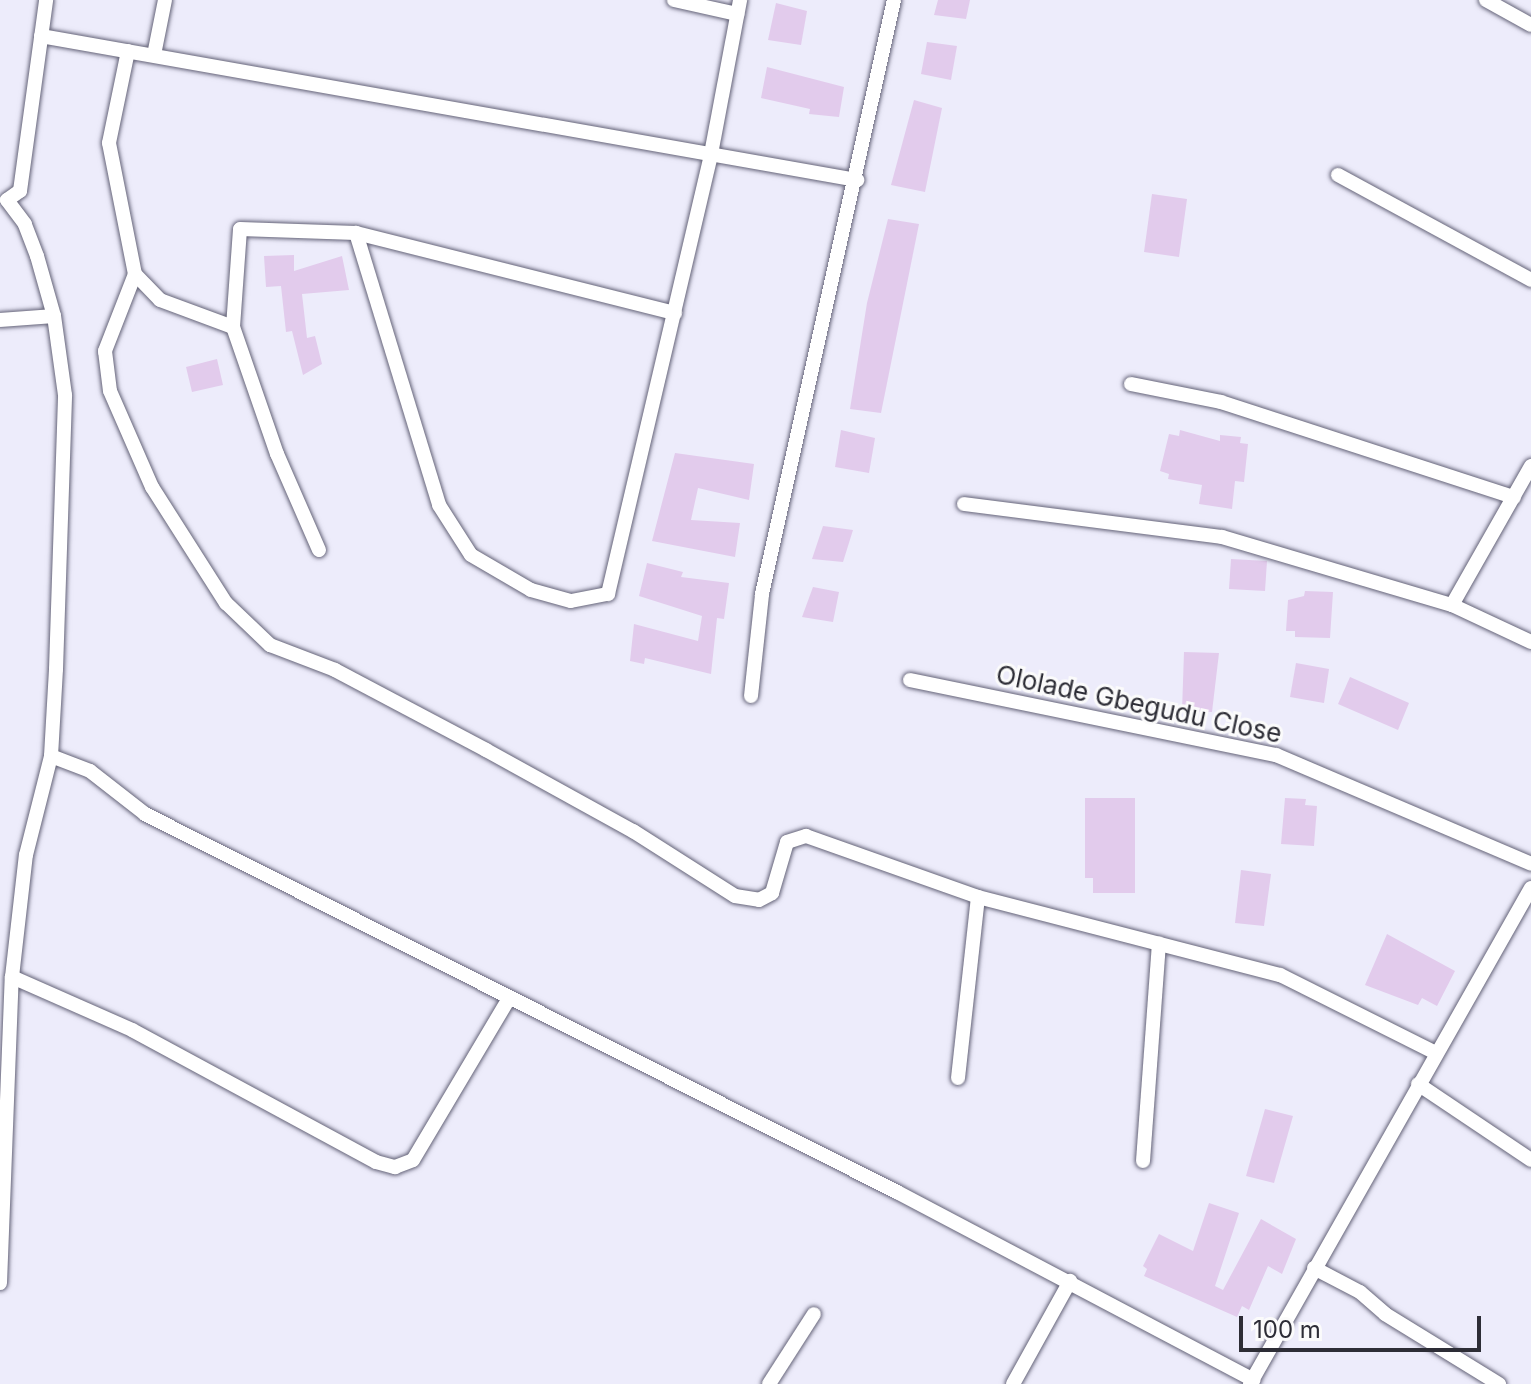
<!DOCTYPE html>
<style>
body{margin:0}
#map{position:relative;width:1531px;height:1384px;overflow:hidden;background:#edecfb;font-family:Inter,sans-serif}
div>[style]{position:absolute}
.building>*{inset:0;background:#e2cbec}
.roads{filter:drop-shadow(0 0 2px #646378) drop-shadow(0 0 2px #646378)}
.street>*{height:14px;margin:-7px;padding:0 7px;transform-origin:7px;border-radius:7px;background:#fff}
span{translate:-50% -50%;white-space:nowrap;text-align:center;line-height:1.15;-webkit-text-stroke:6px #fbfbfb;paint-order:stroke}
.street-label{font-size:26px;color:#2d2d36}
.scale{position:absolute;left:1239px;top:1316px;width:242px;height:36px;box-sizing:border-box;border:4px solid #2d2d36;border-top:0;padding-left:10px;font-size:24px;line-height:28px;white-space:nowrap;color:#2d2d36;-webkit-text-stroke:6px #fbfbfb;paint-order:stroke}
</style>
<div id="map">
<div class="building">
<div style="clip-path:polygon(938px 0,970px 0,966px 19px,934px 15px)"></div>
<div style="clip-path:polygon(776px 3px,807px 11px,801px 45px,768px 40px)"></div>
<div style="clip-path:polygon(927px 42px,957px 46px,951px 80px,921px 74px)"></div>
<div style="clip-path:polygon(767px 67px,844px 87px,839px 117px,809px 114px,810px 109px,761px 98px)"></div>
<div style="clip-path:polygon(914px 100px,942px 108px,925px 192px,891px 185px)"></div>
<div style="clip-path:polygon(1152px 194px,1187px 199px,1179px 257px,1144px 252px)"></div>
<div style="clip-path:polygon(888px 219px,919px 224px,881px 413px,850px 409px,867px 303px)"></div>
<div style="clip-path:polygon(294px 255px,294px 271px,342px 256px,349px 290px,302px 294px,307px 338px,315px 336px,322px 364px,303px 375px,292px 331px,286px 332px,281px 286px,266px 287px,264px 256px)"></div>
<div style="clip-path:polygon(217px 359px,223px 385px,192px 392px,186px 367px)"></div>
<div style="clip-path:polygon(841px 430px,875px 438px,869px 473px,835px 467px)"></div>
<div style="clip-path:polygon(1180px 430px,1220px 441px,1220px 435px,1241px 437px,1240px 443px,1248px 444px,1244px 482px,1235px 481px,1232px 509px,1199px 504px,1202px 485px,1168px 479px,1169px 474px,1160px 471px,1169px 434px,1179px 436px)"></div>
<div style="clip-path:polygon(675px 453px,754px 464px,749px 500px,698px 488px,691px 520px,740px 523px,735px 557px,652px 541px)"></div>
<div style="clip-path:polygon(823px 526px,853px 530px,843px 562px,812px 559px)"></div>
<div style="clip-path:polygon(1231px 559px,1267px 561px,1265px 591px,1229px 589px)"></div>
<div style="clip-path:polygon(647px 563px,683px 572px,681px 577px,729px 583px,724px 619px,717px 618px,711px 674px,645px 658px,644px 664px,630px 661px,634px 624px,698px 641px,702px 616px,639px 596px)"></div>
<div style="clip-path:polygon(813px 587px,839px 592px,833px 622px,802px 617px)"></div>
<div style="clip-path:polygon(1305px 591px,1333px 592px,1330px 638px,1295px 637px,1295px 631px,1286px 631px,1288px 600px,1304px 596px)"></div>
<div style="clip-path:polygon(1184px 652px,1219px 653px,1212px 712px,1182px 711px)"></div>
<div style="clip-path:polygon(1296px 663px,1329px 669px,1324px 703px,1290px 697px)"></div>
<div style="clip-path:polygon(1350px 677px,1409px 703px,1398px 730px,1338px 704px)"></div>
<div style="clip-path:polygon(1085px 798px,1135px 798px,1135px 893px,1093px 893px,1093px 878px,1085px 878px)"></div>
<div style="clip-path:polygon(1285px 798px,1306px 799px,1305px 805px,1317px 806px,1314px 846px,1281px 844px)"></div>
<div style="clip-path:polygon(1241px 870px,1271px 874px,1264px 926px,1235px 923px)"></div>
<div style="clip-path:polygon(1387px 934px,1455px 971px,1437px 1006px,1422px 998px,1418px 1005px,1365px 985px)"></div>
<div style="clip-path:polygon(1265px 1109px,1293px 1116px,1274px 1183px,1246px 1176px)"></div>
<div style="clip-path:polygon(1209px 1203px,1239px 1213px,1215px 1286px,1223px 1290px,1261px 1219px,1296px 1239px,1282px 1274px,1268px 1266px,1249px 1310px,1242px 1306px,1237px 1317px,1144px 1276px,1147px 1269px,1143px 1266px,1159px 1234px,1193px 1251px)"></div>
</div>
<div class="roads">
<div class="street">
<div style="left:674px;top:0;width:65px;rotate:12.5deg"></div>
<div style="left:1486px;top:0;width:51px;rotate:29.1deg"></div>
<div style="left:41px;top:36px;width:829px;rotate:10.01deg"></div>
<div style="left:128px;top:51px;width:94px;rotate:101.7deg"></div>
<div style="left:109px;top:143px;width:134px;rotate:78.8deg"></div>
<div style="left:135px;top:274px;width:36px;rotate:46deg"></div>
<div style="left:160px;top:300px;width:78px;rotate:20.3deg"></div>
<div style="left:154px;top:55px;width:56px;rotate:-78.7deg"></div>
<div style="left:1338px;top:175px;width:220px;rotate:28.5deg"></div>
<div style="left:356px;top:233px;width:284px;rotate:73deg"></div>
<div style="left:439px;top:505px;width:59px;rotate:57.4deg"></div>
<div style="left:471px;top:555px;width:69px;rotate:30.3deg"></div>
<div style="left:531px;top:590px;width:41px;rotate:15.4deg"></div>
<div style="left:571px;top:601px;width:38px;rotate:-11deg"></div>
<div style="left:608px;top:594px;width:452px;rotate:-76.8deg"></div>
<div style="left:711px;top:154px;width:157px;rotate:-79.3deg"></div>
<div style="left:135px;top:274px;width:83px;rotate:111.3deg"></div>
<div style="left:105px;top:351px;width:40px;rotate:82.9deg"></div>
<div style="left:110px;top:391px;width:105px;rotate:66.4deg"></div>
<div style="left:152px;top:487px;width:138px;rotate:57.5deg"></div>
<div style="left:226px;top:603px;width:61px;rotate:43.7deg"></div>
<div style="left:270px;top:645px;width:70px;rotate:21deg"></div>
<div style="left:335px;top:670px;width:171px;rotate:27.9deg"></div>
<div style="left:486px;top:750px;width:168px;rotate:28.9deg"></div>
<div style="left:633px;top:831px;width:121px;rotate:32.5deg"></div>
<div style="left:735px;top:896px;width:24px;rotate:9deg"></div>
<div style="left:759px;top:900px;width:15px;rotate:-28deg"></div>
<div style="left:772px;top:893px;width:53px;rotate:-73.6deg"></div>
<div style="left:787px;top:842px;width:20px;rotate:-18deg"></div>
<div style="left:806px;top:836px;width:182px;rotate:19.5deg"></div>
<div style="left:978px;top:897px;width:312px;rotate:14.5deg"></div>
<div style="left:1280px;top:975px;width:174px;rotate:26.6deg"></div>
<div style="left:0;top:320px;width:54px;rotate:-4.2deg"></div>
<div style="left:1131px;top:384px;width:92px;rotate:11.3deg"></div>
<div style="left:1221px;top:402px;width:308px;rotate:18deg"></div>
<div style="left:964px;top:504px;width:260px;rotate:7.3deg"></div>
<div style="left:1222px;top:537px;width:240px;rotate:16.5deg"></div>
<div style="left:1452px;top:605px;width:87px;rotate:25.1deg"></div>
<div style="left:319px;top:550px;width:105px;rotate:-113.6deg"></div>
<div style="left:277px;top:454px;width:134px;rotate:-109.1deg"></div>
<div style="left:233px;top:327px;width:98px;rotate:-85.9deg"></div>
<div style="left:240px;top:229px;width:116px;rotate:2deg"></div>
<div style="left:356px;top:233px;width:329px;rotate:14.1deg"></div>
<div style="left:1452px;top:605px;width:160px;rotate:-60.4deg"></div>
<div style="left:910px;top:680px;width:374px;rotate:11.6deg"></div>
<div style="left:1276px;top:755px;width:277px;rotate:23.1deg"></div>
<div style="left:751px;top:696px;width:103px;rotate:-83.8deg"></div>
<div style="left:762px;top:594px;width:608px;rotate:-77.47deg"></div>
<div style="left:51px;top:756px;width:42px;rotate:21deg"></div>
<div style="left:90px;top:771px;width:70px;rotate:38deg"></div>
<div style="left:145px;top:814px;width:842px;rotate:26.69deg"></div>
<div style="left:897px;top:1192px;width:403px;rotate:27.8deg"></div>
<div style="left:12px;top:977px;width:131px;rotate:23.8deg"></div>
<div style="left:132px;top:1030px;width:277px;rotate:28.4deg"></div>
<div style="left:376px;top:1162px;width:20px;rotate:15deg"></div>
<div style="left:395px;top:1167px;width:19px;rotate:-21deg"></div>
<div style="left:413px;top:1160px;width:186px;rotate:-59.3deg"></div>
<div style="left:958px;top:1078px;width:182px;rotate:-83.7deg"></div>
<div style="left:1418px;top:1084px;width:136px;rotate:33.9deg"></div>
<div style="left:1143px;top:1161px;width:218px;rotate:-85.8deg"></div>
<div style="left:1314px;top:1268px;width:52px;rotate:27.6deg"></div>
<div style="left:1360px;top:1292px;width:33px;rotate:41deg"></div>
<div style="left:1385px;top:1314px;width:134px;rotate:31.6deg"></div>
<div style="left:0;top:1283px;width:306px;rotate:-87.8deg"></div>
<div style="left:12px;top:977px;width:123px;rotate:-83.5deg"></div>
<div style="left:26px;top:855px;width:102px;rotate:-75.8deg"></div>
<div style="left:51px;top:756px;width:87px;rotate:-86.7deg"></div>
<div style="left:56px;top:669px;width:274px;rotate:-88.1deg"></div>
<div style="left:65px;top:395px;width:80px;rotate:-97.9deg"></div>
<div style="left:54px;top:316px;width:62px;rotate:-105.8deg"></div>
<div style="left:37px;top:256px;width:34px;rotate:-111deg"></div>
<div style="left:25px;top:224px;width:30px;rotate:-127deg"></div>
<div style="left:7px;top:200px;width:16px;rotate:-35deg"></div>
<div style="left:20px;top:191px;width:193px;rotate:-82.2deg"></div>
<div style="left:769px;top:1384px;width:83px;rotate:-57.3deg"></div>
<div style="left:1013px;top:1384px;width:118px;rotate:-61deg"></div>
<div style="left:1250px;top:1384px;width:570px;rotate:-60.47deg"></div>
</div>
</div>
<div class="street-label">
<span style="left:1139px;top:704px;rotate:12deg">Ololade Gbegudu Close</span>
</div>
<div class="scale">100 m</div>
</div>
